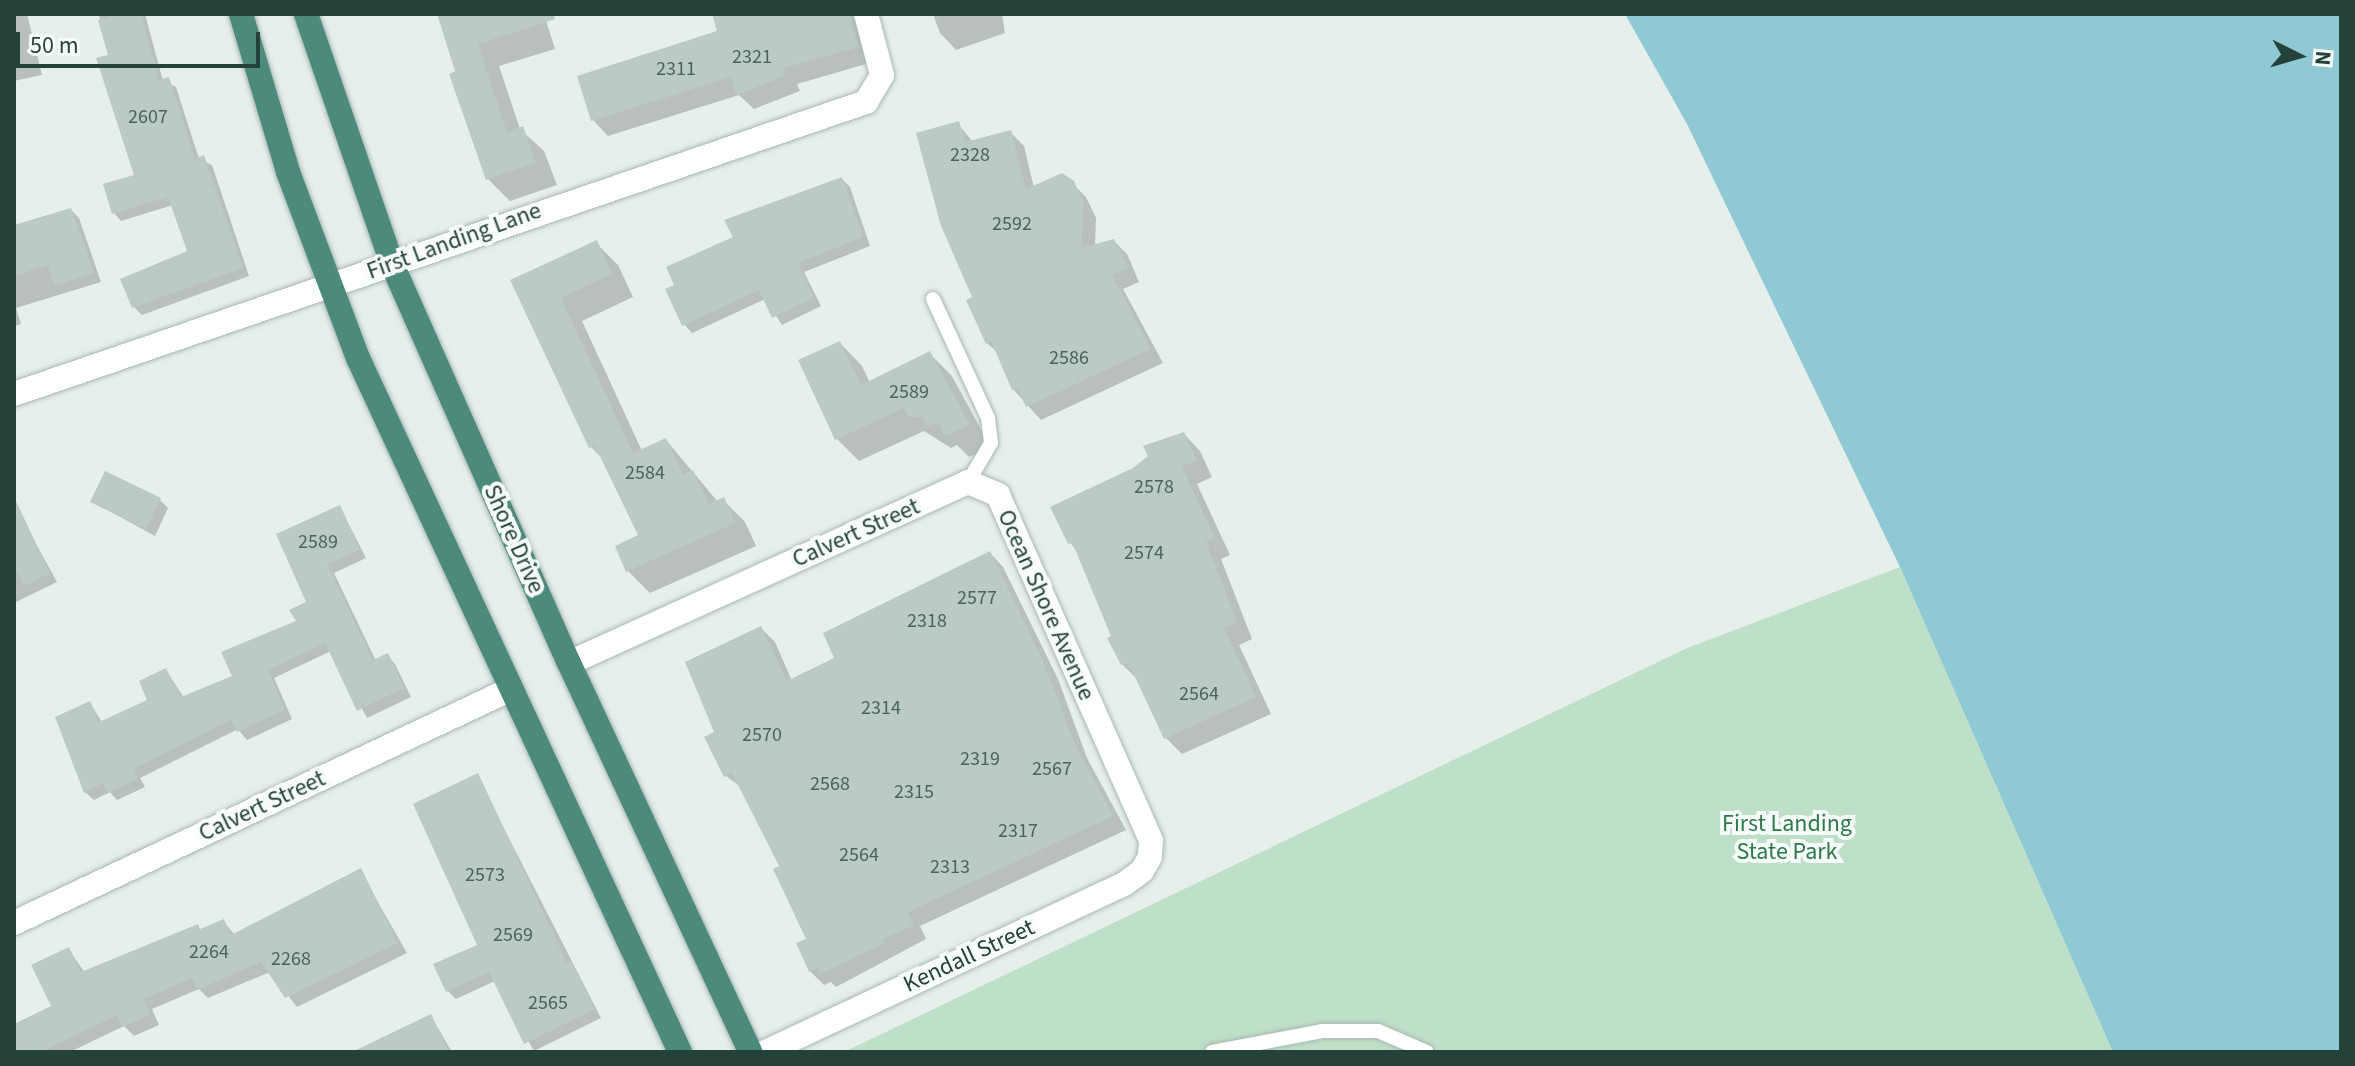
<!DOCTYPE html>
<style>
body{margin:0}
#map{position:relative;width:2355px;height:1066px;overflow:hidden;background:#e6efeb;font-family:"Source Sans 3",sans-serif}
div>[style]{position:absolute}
.green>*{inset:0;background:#bfe0c8}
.water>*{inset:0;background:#8ec9d4}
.shadow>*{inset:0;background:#0003}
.building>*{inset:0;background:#bbcac4}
.roads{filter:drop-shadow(0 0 2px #a8b8b2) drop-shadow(0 0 2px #a8b8b2)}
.service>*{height:14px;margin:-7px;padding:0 7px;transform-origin:7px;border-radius:7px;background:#fff}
.minor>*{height:24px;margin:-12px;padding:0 12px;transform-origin:12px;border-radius:12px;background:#fff}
.trunk>*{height:24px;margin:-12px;padding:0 12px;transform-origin:12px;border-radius:12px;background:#4c8a7c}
span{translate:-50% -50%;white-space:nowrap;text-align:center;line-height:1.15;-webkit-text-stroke:8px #f7fbf9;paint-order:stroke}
.number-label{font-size:20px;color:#4a645c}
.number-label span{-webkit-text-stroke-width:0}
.street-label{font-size:24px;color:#24423a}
.park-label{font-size:24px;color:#2d7a4b}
.frame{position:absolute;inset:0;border:16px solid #24423a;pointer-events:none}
.north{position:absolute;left:2259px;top:16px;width:80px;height:80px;-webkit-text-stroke:6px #f7fbf9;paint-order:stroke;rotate:95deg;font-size:22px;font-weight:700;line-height:32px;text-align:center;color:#24423a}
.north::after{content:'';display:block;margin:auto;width:28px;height:36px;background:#24423a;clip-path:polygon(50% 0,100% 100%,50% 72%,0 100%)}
.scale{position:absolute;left:16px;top:32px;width:244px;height:36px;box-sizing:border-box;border:4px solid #24423a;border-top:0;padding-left:10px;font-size:24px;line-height:28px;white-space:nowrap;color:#24423a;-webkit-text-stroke:6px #f7fbf9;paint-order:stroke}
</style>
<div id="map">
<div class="green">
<div style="clip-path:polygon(1900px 567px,2113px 1052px,844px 1052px,1685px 649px)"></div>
</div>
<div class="water">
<div style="clip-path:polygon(1625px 14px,2341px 14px,2341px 1052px,2113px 1052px,1900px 567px,1687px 124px)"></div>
</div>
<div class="shadow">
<div style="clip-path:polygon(14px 14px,27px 14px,42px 75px,14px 81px)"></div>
<div style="clip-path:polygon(99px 14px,145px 14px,163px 81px,176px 87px,199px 159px,212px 165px,249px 276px,142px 315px,134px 307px,190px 252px,173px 205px,121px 221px,114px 213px,136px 176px)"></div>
<div style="clip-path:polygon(439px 14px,544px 14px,555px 49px,499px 66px,520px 129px,544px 151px,557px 185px,510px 201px,488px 179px)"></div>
<div style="clip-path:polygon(740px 14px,859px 14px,873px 62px,797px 84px,800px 91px,754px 109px,739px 95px,608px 136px,593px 120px)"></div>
<div style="clip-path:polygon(933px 14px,1002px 14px,1005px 33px,956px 50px,940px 33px)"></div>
<div style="clip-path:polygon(958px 124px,973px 142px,1010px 132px,1024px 146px,1034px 188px,1072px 183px,1086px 197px,1096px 218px,1095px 246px,1114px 241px,1127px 254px,1139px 282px,1123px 289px,1163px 363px,1041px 420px,1013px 389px,999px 354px,987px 343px,975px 298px)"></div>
<div style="clip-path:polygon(842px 179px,850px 187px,870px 246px,804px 272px,821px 306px,782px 325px,765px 299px,692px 333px,684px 324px,735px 238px)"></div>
<div style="clip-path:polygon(71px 210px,79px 218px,101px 282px,16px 308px,21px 324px,14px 326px,14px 227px)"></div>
<div style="clip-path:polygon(596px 243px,618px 265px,633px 297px,582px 321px,642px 451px,666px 440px,718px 502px,723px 500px,745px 522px,756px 546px,650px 593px,628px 571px,640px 536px,604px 460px,591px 447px,512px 281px)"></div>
<div style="clip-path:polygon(840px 343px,862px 366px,870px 383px,930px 354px,952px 376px,991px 448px,969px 457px,957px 445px,951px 448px,924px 431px,859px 461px,837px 439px)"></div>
<div style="clip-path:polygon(1184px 434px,1200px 451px,1212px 477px,1197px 484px,1230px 555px,1221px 559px,1252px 639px,1239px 645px,1271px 714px,1182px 754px,1166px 738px,1139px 681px,1122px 664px,1078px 551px,1070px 543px,1134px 469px)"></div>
<div style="clip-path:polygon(160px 500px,168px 508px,155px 536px,93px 502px)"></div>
<div style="clip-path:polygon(340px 507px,366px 558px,334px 573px,376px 661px,387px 655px,395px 664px,411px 697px,367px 718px,331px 651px,274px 678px,292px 719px,247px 740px,238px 729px,140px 778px,145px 787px,117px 800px,110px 792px,94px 800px,85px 792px,90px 703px,102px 722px,150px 701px,166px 670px,184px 698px,234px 677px,299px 622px)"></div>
<div style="clip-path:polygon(25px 524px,57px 582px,14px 603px,14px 529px)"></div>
<div style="clip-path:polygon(990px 553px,1003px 567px,1058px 679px,1087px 758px,1126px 830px,920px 926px,926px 939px,836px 987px,831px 982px,824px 985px,810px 971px,808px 940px,781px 867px,742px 788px,726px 776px,707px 738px,717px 733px,761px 628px,775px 642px,792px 681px,837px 659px)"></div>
<div style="clip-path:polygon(477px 776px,601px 1018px,534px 1051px,495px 981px,456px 999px,447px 990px,480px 946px)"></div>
<div style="clip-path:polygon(360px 871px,407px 953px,297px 1007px,270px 972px,208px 998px,199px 989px,152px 1009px,159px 1025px,134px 1036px,124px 1026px,70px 1052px,14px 1052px,14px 1027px,54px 1007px,69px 950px,85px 973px,197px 926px,201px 930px,223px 921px,235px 935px)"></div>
<div style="clip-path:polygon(431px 1016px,452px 1052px,353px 1052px)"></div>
</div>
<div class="building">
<div style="clip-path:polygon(118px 14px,141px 14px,159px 80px,169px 77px,195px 159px,204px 155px,243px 268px,132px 308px,120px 279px,187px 251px,168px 197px,112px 214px,103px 184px,134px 175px,96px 58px,108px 55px,98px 20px)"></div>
<div style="clip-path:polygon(437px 14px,554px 14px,555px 19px,478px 44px,507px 132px,523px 126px,536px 163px,486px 180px,449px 74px,455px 71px)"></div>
<div style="clip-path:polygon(712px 14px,850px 14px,859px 47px,783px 68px,785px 76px,736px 95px,731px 77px,591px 121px,577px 76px,717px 31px)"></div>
<div style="clip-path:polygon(959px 121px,965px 142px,1011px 130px,1026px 189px,1062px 173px,1074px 181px,1084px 203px,1081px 248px,1114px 239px,1128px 268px,1112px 275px,1151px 349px,1026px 407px,1018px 389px,1012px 390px,991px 341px,986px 344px,966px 300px,972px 297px,941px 226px,916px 133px)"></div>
<div style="clip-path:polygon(842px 177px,863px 237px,798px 263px,814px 297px,772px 318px,759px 290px,682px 326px,665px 289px,674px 285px,666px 267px,733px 237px,724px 220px)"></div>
<div style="clip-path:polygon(71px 208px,94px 273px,54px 286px,48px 265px,14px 276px,14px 225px)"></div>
<div style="clip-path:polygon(597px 240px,612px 274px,561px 298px,633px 453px,666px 438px,683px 475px,693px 470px,709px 504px,724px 497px,735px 523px,626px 572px,615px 546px,638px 535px,595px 446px,589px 448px,510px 280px)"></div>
<div style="clip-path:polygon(840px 341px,861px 385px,930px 351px,970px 425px,945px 436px,938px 422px,927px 427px,923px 417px,908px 417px,904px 408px,835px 440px,798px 360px)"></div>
<div style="clip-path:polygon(1184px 432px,1197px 460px,1182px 467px,1215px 538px,1206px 542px,1237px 622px,1224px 628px,1256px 697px,1164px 739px,1135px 677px,1126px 663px,1121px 665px,1107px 638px,1111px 636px,1072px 542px,1068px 544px,1050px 507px,1133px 468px,1148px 456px,1143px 446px)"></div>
<div style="clip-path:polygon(105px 471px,161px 498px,146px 529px,90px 502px)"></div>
<div style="clip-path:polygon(14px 497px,50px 573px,24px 586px,14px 566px)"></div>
<div style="clip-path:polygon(340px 505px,360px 550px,327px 564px,373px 660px,388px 653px,404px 688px,357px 711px,325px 643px,268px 670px,285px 710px,237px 732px,231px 720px,134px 769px,138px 779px,108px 793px,103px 783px,84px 793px,55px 717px,90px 701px,99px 722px,147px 700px,139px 681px,166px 668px,181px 697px,232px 676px,221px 652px,296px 621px,289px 610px,306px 602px,276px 534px)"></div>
<div style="clip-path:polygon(990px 551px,1044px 663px,1074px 742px,1113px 816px,908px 912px,914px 925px,883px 939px,885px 943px,820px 974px,818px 968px,809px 972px,796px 943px,806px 939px,773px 869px,779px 866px,732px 773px,724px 777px,704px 737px,714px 732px,685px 662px,761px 626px,787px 681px,834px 658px,823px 633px)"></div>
<div style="clip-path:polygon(478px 773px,567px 963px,571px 961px,595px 1009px,524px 1044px,489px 972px,446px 992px,433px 964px,477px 945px,413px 804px)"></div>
<div style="clip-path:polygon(361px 868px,398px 943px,285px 998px,261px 962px,197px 990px,192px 978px,144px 999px,150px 1015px,122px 1027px,117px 1015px,41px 1052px,14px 1052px,14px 1024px,51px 1006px,31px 965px,69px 947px,81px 972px,198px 924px,200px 929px,224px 919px,231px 935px)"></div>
<div style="clip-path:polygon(431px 1014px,449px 1052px,352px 1052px)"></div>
</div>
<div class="roads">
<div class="service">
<div style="left:933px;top:299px;width:131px;rotate:65.2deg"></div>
<div style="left:988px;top:418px;width:25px;rotate:83deg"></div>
<div style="left:991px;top:443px;width:45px;rotate:120.5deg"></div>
<div style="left:1212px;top:1052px;width:112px;rotate:-10.8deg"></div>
<div style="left:1322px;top:1031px;width:56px"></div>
<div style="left:1378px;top:1031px;width:53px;rotate:23.2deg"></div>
</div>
<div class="minor">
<div style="left:14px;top:394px;width:901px;rotate:-18.92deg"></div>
<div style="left:866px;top:102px;width:31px;rotate:-59deg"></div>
<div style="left:882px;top:75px;width:63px;rotate:-104.7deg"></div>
<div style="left:569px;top:663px;width:438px;rotate:-24.4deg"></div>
<div style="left:968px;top:482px;width:33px;rotate:23deg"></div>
<div style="left:998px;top:495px;width:378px;rotate:66.1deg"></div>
<div style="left:1151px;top:841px;width:16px;rotate:94deg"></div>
<div style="left:1150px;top:857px;width:16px;rotate:120deg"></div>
<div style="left:1142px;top:871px;width:22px;rotate:144deg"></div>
<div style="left:1124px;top:884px;width:396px;rotate:154.9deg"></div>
<div style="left:14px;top:923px;width:549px;rotate:-25.21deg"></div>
</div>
<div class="trunk">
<div style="left:241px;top:14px;width:165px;rotate:73.4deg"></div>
<div style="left:288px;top:172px;width:199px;rotate:69.4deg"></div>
<div style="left:358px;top:358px;width:765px;rotate:65.11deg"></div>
<div style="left:306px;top:14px;width:264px;rotate:71deg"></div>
<div style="left:392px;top:264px;width:436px;rotate:66.1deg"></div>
<div style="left:569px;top:663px;width:429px;rotate:65deg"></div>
</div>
</div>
<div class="number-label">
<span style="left:752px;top:57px">2321</span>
<span style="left:676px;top:69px">2311</span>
<span style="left:148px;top:117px">2607</span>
<span style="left:970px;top:155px">2328</span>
<span style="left:1012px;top:224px">2592</span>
<span style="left:1069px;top:358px">2586</span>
<span style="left:909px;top:392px">2589</span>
<span style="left:645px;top:473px">2584</span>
<span style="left:1154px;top:487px">2578</span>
<span style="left:318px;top:542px">2589</span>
<span style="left:1144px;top:553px">2574</span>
<span style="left:977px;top:598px">2577</span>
<span style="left:927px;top:621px">2318</span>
<span style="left:1199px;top:694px">2564</span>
<span style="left:881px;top:708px">2314</span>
<span style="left:762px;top:735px">2570</span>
<span style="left:980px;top:759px">2319</span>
<span style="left:1052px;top:769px">2567</span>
<span style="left:830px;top:784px">2568</span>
<span style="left:914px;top:792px">2315</span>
<span style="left:1018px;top:831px">2317</span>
<span style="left:859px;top:855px">2564</span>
<span style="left:950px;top:867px">2313</span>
<span style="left:485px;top:875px">2573</span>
<span style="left:513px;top:935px">2569</span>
<span style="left:209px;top:952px">2264</span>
<span style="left:291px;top:959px">2268</span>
<span style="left:548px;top:1003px">2565</span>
</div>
<div class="street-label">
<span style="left:454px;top:241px;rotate:-20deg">First Landing Lane</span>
<span style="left:856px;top:533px;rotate:-24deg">Calvert Street</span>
<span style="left:514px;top:539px;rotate:66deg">Shore Drive</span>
<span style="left:1046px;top:605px;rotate:66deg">Ocean Shore Avenue</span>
<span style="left:262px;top:806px;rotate:-25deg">Calvert Street</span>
<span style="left:969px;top:956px;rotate:-25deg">Kendall Street</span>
</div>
<div class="park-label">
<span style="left:1787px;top:838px">First Landing<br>State Park</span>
</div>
<div class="frame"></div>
<div class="north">N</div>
<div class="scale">50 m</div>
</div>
